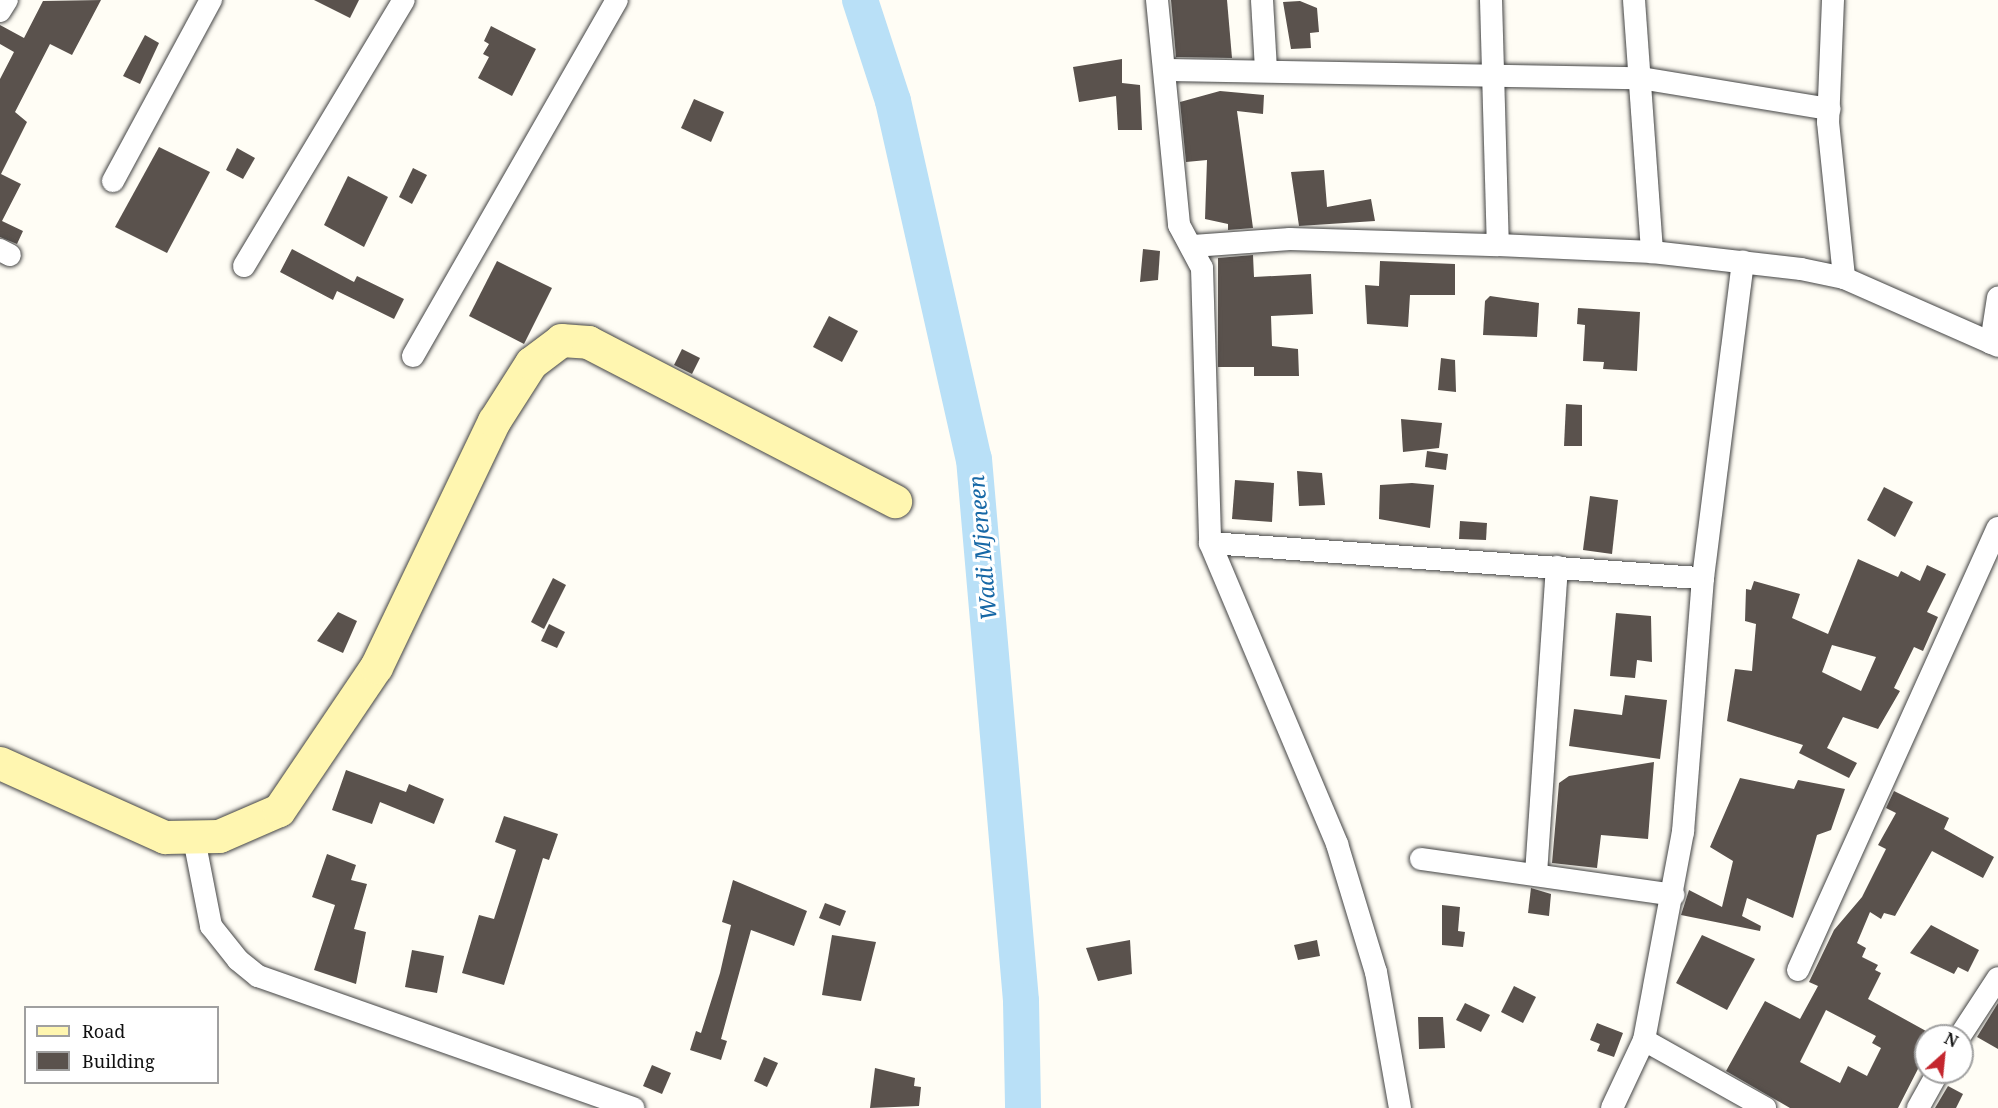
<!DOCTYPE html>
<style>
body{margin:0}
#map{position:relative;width:1998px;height:1108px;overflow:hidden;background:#fffdf5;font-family:"Noto Serif",serif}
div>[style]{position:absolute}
.river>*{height:36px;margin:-18px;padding:0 18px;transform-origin:18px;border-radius:18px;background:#b9e0f7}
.building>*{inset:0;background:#5a524d}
.roads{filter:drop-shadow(0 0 2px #444) drop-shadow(0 0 2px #444)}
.street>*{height:22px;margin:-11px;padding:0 11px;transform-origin:11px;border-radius:11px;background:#fff}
.secondary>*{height:33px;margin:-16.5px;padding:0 16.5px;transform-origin:16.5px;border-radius:16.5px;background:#fff6b0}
span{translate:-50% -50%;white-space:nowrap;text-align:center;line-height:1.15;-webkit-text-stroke:6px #fff;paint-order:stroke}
.water-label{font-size:22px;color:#1768a6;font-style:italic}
.legend{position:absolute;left:24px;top:1006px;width:195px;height:78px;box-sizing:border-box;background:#fff;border:2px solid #a0a0a0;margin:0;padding:8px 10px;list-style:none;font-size:18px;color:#111}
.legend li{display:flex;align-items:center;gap:12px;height:30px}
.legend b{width:30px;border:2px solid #a0a0a0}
.north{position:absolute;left:1914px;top:1024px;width:60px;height:60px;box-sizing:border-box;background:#fff;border:2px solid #a0a0a0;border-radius:50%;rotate:27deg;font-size:16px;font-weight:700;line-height:24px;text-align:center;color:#111}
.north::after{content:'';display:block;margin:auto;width:21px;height:27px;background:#c4262e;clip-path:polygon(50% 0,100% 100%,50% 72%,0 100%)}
</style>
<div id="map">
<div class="river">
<div style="left:860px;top:0;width:106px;rotate:71.9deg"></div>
<div style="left:893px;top:101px;width:367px;rotate:77.3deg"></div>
<div style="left:974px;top:459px;width:544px;rotate:85.04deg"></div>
<div style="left:1021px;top:1001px;width:107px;rotate:88.9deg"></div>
</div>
<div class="building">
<div style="clip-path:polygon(101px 0,72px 55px,50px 44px,15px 112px,27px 122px,1px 174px,21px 184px,2px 221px,23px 231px,17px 244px,0 237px,0 79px,14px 52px,0 44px,0 25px,24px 38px,43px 1px)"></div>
<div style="clip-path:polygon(314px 0,359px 0,350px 18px)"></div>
<div style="clip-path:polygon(1171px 0,1227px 0,1232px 58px,1176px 57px)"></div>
<div style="clip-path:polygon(1300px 1px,1317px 8px,1319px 32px,1310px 33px,1311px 48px,1291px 49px,1283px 2px)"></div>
<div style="clip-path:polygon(491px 26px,536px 49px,512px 96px,478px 78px,489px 57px,483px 54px,489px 44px,484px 41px)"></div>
<div style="clip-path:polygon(145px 35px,159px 43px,140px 84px,123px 76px)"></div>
<div style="clip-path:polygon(1122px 59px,1122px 83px,1140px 85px,1142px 130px,1118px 130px,1116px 96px,1079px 102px,1073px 67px)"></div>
<div style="clip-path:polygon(1220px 91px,1264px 95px,1263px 114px,1237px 111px,1253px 228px,1228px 230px,1228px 224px,1205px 219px,1207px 160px,1186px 162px,1180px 102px)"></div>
<div style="clip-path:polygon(694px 99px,724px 112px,711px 142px,681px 128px)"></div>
<div style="clip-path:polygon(159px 147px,210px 172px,167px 253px,115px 227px)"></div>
<div style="clip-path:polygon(237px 148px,255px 158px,243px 179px,226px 170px)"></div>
<div style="clip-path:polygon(413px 168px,427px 175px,412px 204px,399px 197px)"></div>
<div style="clip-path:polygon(1324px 170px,1327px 207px,1371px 199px,1375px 221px,1299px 226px,1291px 172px)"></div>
<div style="clip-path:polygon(348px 176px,388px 197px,364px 247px,324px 225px)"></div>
<div style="clip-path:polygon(292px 249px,354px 282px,357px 276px,404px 299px,394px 319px,337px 291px,333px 300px,280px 272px)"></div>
<div style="clip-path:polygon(1143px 249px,1160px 251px,1158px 280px,1140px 282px)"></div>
<div style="clip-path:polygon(1253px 255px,1254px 277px,1311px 274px,1313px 314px,1271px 316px,1272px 346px,1298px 349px,1299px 376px,1254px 376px,1254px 367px,1218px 367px,1218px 258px)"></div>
<div style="clip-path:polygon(497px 261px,552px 288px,524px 344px,469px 316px)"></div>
<div style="clip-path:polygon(1380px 261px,1455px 264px,1455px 295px,1410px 295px,1408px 327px,1367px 324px,1365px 285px,1379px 286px)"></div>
<div style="clip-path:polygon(1490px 296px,1539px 303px,1537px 337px,1483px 335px,1485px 301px)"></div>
<div style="clip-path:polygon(1578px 308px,1640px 312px,1637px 371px,1603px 369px,1604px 362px,1583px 361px,1585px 325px,1577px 324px)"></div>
<div style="clip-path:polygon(829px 316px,858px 331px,842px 362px,813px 347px)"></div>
<div style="clip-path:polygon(682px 349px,700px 358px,692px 374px,674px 365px)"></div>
<div style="clip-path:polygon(1441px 358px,1455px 360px,1456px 392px,1438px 390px)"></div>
<div style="clip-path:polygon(1566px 404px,1582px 405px,1582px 446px,1564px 446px)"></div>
<div style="clip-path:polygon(1401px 419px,1442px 423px,1439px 448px,1403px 452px)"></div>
<div style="clip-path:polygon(1427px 451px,1448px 454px,1446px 470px,1425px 467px)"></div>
<div style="clip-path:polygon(1297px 471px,1322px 473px,1325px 505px,1299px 506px)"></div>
<div style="clip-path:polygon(1235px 480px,1274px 483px,1272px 522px,1232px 519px)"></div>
<div style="clip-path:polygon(1412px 483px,1434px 485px,1430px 528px,1379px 519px,1380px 485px)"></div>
<div style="clip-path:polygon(1884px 487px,1913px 502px,1895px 537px,1867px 520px)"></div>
<div style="clip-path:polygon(1590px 496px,1618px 500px,1612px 554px,1583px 550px)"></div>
<div style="clip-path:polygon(1460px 521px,1487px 523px,1486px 540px,1459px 539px)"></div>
<div style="clip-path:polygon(evenodd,1858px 559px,1898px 577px,1901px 571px,1920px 581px,1927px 565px,1946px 574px,1927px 612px,1938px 617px,1923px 651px,1914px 647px,1894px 688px,1900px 691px,1878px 729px,1843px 717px,1827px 748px,1857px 763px,1849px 778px,1799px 753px,1803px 745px,1727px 721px,1735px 669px,1752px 671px,1756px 624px,1745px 621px,1746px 589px,1751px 590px,1754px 581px,1800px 594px,1792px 618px,1828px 634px,1858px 559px,1832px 645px,1876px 657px,1861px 691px,1822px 672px,1832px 645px)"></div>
<div style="clip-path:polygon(553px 578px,566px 585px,544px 629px,531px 622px)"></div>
<div style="clip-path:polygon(338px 612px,357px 621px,343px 653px,317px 641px)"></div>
<div style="clip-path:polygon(1616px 613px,1651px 616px,1652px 662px,1637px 660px,1635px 678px,1610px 676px)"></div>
<div style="clip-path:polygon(549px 624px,565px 632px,557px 648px,541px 641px)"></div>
<div style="clip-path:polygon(1625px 695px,1667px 700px,1660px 759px,1569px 746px,1574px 709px,1622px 715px)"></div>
<div style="clip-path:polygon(1654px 762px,1648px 839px,1601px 835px,1597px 868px,1552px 863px,1559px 783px,1569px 776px)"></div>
<div style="clip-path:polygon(346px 770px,406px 792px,409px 784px,444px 799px,434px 824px,380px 802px,372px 824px,332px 810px)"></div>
<div style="clip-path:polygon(1740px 778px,1794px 789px,1798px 780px,1845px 789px,1831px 830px,1817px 835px,1793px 918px,1747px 898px,1742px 916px,1761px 926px,1760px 931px,1681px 915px,1689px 890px,1722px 907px,1733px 861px,1710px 847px)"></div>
<div style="clip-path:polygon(evenodd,1894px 791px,1949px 818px,1944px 829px,1994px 857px,1983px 878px,1932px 851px,1895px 916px,1884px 913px,1881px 919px,1870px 912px,1857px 943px,1866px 948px,1862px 957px,1878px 965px,1875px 970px,1881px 973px,1868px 999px,1926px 1031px,1926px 1066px,1920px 1065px,1898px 1108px,1790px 1108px,1726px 1071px,1765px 1001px,1800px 1019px,1818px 986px,1809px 982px,1834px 930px,1862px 897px,1886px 849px,1878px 845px,1896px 813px,1886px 808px,1894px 791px,1826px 1010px,1876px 1036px,1872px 1043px,1881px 1048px,1867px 1076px,1848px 1066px,1840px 1083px,1800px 1062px,1826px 1010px)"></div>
<div style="clip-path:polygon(504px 816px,558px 834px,549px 860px,543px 858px,504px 985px,462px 973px,479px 915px,494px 919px,516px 850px,495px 842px)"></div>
<div style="clip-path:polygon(327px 854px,356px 865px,351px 880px,367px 884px,354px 929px,366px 932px,356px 984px,314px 970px,335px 905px,312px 897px)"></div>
<div style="clip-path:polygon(733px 880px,807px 911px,794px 946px,751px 930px,721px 1039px,727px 1041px,721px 1060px,690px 1050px,696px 1031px,701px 1033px,720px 973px,731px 925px,722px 922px)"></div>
<div style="clip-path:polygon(1531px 888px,1551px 894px,1549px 916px,1528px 913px)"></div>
<div style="clip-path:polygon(825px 903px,846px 911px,840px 926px,819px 918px)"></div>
<div style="clip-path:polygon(1442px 905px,1460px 907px,1458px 931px,1465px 932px,1463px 947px,1442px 945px)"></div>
<div style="clip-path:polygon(1931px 925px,1979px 950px,1968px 972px,1958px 967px,1954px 974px,1910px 953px)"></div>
<div style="clip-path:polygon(832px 935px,876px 942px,861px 1001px,822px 995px)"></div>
<div style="clip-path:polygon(1702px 935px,1755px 959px,1727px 1010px,1676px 983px)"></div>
<div style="clip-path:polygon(1130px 940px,1132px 974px,1098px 981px,1086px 948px)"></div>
<div style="clip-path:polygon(1317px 940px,1320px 956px,1298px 960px,1294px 945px)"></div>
<div style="clip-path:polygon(412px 950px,444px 956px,437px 993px,405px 987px)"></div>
<div style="clip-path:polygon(1514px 986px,1536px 997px,1523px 1023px,1501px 1012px)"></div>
<div style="clip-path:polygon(1465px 1003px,1490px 1015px,1481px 1032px,1456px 1020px)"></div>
<div style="clip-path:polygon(1998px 1003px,1998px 1049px,1977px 1037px)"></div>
<div style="clip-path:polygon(1418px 1017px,1443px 1017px,1445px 1048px,1419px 1049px)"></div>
<div style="clip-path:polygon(1597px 1023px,1623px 1033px,1614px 1057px,1597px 1051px,1600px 1044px,1590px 1040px)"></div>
<div style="clip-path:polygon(764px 1057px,778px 1063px,767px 1087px,754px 1081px)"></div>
<div style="clip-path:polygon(652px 1065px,671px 1073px,662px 1094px,643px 1086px)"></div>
<div style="clip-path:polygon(875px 1068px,915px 1078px,914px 1086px,921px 1087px,919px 1106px,870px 1108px)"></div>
<div style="clip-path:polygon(1948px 1086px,1963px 1094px,1956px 1108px,1935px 1108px)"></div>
</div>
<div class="roads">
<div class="street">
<div style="left:1157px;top:0;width:226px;rotate:84.4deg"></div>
<div style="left:1179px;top:225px;width:49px;rotate:61.9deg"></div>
<div style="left:1202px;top:268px;width:275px;rotate:88.3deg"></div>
<div style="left:1210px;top:543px;width:327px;rotate:67.1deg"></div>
<div style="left:1337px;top:844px;width:134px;rotate:73.1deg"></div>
<div style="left:1376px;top:972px;width:138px;rotate:80deg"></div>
<div style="left:1262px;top:0;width:70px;rotate:86.7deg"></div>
<div style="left:1491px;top:0;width:245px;rotate:88.4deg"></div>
<div style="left:1634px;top:0;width:253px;rotate:85.9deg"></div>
<div style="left:1833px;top:0;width:122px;rotate:92.3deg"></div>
<div style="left:1828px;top:122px;width:157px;rotate:84.1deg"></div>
<div style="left:0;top:11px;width:13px;rotate:-58deg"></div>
<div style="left:1166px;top:70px;width:474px;rotate:1deg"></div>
<div style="left:1640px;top:78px;width:192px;rotate:9.3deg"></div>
<div style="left:113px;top:181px;width:206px;rotate:-61.6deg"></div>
<div style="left:1193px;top:246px;width:97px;rotate:-4.1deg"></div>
<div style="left:1290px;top:239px;width:208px;rotate:1.7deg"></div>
<div style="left:1498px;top:245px;width:154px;rotate:2.6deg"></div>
<div style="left:1652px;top:252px;width:150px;rotate:6.5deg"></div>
<div style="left:1801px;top:269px;width:44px;rotate:11.8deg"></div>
<div style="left:1844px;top:278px;width:168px;rotate:23.8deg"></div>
<div style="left:0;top:250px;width:11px;rotate:27deg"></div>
<div style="left:244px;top:266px;width:310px;rotate:-59deg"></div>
<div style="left:1991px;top:343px;width:46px;rotate:-81.2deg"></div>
<div style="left:413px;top:356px;width:410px;rotate:-60.2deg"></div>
<div style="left:1210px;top:543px;width:494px;rotate:4.1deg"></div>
<div style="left:194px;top:839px;width:89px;rotate:78.9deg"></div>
<div style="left:211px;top:926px;width:43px;rotate:51.5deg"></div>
<div style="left:238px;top:960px;width:26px;rotate:39deg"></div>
<div style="left:258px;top:976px;width:398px;rotate:19.4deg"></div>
<div style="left:1421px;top:859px;width:255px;rotate:8.1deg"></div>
<div style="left:1536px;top:874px;width:308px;rotate:-86.1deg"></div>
<div style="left:1798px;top:970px;width:485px;rotate:-65.7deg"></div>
<div style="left:1960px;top:1036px;width:69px;rotate:-56.8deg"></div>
<div style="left:1644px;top:1040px;width:139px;rotate:29.3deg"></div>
<div style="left:1612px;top:1108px;width:75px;rotate:-64.8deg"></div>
<div style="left:1644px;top:1040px;width:212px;rotate:-79.4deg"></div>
<div style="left:1683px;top:832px;width:255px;rotate:-85.5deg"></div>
<div style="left:1703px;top:578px;width:319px;rotate:-82.8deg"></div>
<div style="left:1918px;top:1108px;width:41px;rotate:-60.9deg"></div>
</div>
<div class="secondary">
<div style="left:0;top:763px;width:181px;rotate:24.2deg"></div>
<div style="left:165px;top:837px;width:54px;rotate:-1.1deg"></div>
<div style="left:219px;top:836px;width:65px;rotate:-23.4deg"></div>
<div style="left:279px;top:810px;width:173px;rotate:-55.9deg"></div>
<div style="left:376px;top:667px;width:273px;rotate:-64.4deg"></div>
<div style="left:494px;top:421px;width:69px;rotate:-57.5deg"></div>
<div style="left:531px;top:363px;width:38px;rotate:-37deg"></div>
<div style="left:561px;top:340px;width:27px;rotate:4deg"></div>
<div style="left:588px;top:342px;width:346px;rotate:27.4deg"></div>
</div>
</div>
<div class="water-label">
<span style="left:982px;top:548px;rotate:-95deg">Wadi Mjeneen</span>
</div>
<ul class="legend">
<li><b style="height:8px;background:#fff6b0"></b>Road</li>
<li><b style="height:16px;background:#5a524d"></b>Building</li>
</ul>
<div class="north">N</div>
</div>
